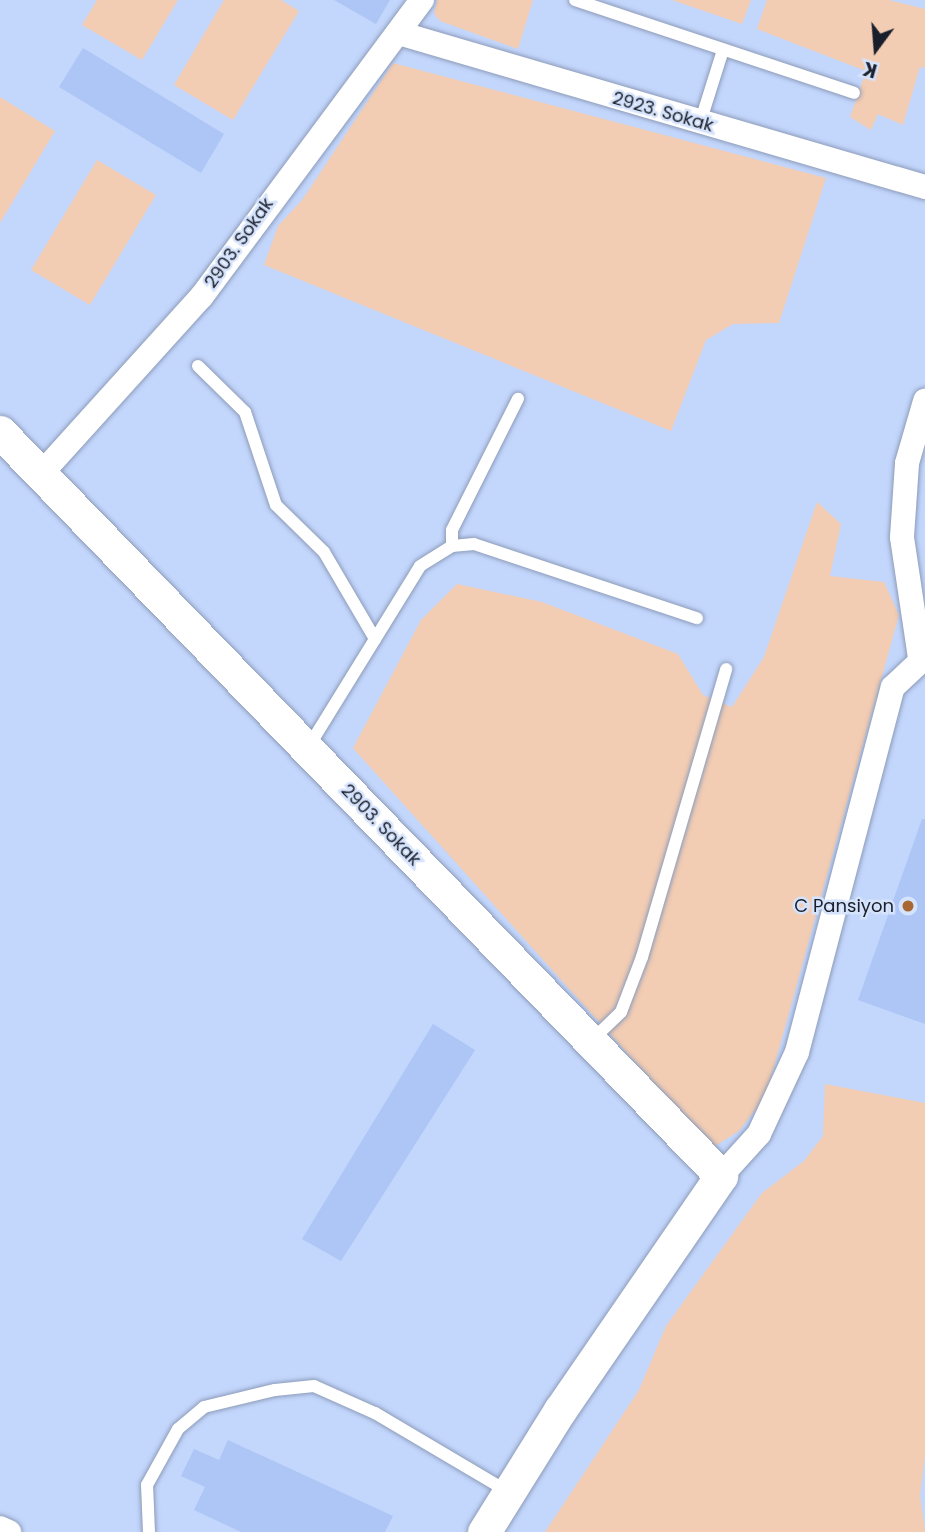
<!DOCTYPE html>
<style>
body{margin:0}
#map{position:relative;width:925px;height:1532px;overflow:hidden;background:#d6e3fc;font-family:Poppins,sans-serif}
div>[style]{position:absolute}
.built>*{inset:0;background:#c3d6fc}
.green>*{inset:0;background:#f2ccb3}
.building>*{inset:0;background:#adc6f6}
.roads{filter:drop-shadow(0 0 2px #8d9cb9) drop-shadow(0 0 2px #8d9cb9)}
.lane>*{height:12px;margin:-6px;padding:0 6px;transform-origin:6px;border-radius:6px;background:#fff}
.street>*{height:24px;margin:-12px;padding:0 12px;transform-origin:12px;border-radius:12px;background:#fff}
.secondary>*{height:33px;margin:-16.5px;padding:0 16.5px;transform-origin:16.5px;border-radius:16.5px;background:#fff}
.dots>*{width:19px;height:19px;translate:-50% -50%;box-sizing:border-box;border:4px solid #d6e3fc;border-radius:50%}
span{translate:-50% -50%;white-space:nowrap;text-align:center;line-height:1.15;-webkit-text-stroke:5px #d6e3fc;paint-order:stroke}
.street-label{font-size:18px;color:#1a202b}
.poi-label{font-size:18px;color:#1a202b}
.right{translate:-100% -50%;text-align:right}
.north{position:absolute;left:841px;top:14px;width:70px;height:70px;-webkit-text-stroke:5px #d6e3fc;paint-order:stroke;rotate:196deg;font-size:19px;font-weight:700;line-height:28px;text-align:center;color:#1a202b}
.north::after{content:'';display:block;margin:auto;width:24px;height:32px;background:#1a202b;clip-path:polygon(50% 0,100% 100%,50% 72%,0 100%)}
</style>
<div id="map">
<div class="built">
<div style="clip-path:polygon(0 0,925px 0,925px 1532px,0 1532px)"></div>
</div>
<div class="green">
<div style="clip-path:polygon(97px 0,178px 0,142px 60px,82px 25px)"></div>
<div style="clip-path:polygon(224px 0,281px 0,299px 11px,233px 120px,174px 85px)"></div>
<div style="clip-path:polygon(437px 0,533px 0,518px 49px,440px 21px,434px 13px)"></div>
<div style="clip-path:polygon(672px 0,751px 0,742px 24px)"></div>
<div style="clip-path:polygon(767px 0,889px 0,925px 9px,925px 68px,920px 67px,903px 125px,878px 114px,871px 130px,850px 117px,866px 71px,757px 29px)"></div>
<div style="clip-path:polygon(393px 63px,826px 178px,779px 323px,733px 324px,706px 340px,671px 431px,264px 265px,278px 226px,302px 200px)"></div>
<div style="clip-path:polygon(0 97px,55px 131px,0 223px)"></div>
<div style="clip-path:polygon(97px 160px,156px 195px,90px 305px,31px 270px)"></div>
<div style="clip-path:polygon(817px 502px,841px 524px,830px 576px,884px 582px,899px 615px,766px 1096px,739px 1131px,712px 1148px,353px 748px,421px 620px,457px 584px,542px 602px,678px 654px,703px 695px,732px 707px,764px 657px)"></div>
<div style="clip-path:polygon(825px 1084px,925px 1103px,925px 1455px,920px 1495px,925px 1532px,545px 1532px,639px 1390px,666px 1326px,762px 1193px,804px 1161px,823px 1136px)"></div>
</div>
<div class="building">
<div style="clip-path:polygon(334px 0,390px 0,376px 24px)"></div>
<div style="clip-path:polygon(83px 48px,224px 134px,201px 173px,59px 87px)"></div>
<div style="clip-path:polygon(922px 819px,925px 819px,925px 1024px,858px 1000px)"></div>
<div style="clip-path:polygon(433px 1024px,475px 1050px,341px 1261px,302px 1239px)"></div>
<div style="clip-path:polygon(228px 1440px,393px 1516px,385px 1532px,241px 1532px,194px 1510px,205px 1487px,181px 1476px,194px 1449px,219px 1460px)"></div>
</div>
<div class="roads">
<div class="lane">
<div style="left:575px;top:0;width:294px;rotate:18.4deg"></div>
<div style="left:700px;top:123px;width:77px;rotate:-72.5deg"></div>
<div style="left:198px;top:366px;width:66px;rotate:44.4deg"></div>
<div style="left:245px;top:412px;width:98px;rotate:71.6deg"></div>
<div style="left:276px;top:505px;width:67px;rotate:44.4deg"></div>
<div style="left:324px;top:552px;width:101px;rotate:59.6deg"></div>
<div style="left:452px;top:546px;width:16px;rotate:-90deg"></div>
<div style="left:452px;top:530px;width:147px;rotate:-63.3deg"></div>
<div style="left:309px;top:746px;width:211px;rotate:-58.3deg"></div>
<div style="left:420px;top:566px;width:38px;rotate:-32deg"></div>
<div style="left:452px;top:546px;width:22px;rotate:-5deg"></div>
<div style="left:474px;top:544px;width:235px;rotate:18.4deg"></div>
<div style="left:591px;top:1041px;width:42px;rotate:-44deg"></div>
<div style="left:621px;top:1012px;width:59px;rotate:-69.1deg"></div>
<div style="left:642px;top:957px;width:300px;rotate:-73.7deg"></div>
<div style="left:149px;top:1532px;width:47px;rotate:-92.4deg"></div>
<div style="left:147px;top:1485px;width:64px;rotate:-61deg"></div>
<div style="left:178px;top:1429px;width:34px;rotate:-40deg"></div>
<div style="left:204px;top:1407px;width:73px;rotate:-13.5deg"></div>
<div style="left:275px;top:1390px;width:39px;rotate:-6deg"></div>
<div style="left:314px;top:1386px;width:67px;rotate:23.9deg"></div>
<div style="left:375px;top:1413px;width:153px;rotate:30.6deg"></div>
</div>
<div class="street">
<div style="left:402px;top:34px;width:545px;rotate:16.31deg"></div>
<div style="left:41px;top:474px;width:240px;rotate:-47.9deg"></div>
<div style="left:202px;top:296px;width:369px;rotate:-53.4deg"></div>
<div style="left:920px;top:658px;width:122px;rotate:-98.5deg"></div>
<div style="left:902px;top:537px;width:74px;rotate:-86.1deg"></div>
<div style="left:907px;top:463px;width:65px;rotate:-73.8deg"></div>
<div style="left:721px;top:1176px;width:57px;rotate:-47.9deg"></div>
<div style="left:759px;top:1134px;width:90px;rotate:-65.1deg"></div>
<div style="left:797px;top:1052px;width:377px;rotate:-75.3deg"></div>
<div style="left:893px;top:687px;width:44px;rotate:-43.2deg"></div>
<div style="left:0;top:1528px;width:10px;rotate:24deg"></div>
</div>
<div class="secondary">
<div style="left:0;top:432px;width:1036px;rotate:45.9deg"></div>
<div style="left:721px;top:1176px;width:284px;rotate:124.5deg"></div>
<div style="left:560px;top:1410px;width:144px;rotate:121.9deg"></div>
</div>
</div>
<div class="dots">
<div style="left:908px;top:906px;background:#a86632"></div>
</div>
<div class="street-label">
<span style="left:663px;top:112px;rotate:16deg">2923. Sokak</span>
<span style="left:239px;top:243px;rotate:-55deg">2903. Sokak</span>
<span style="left:381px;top:825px;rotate:46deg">2903. Sokak</span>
</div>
<div class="poi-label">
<span class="right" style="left:894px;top:906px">C Pansiyon</span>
</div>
<div class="north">K</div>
</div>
